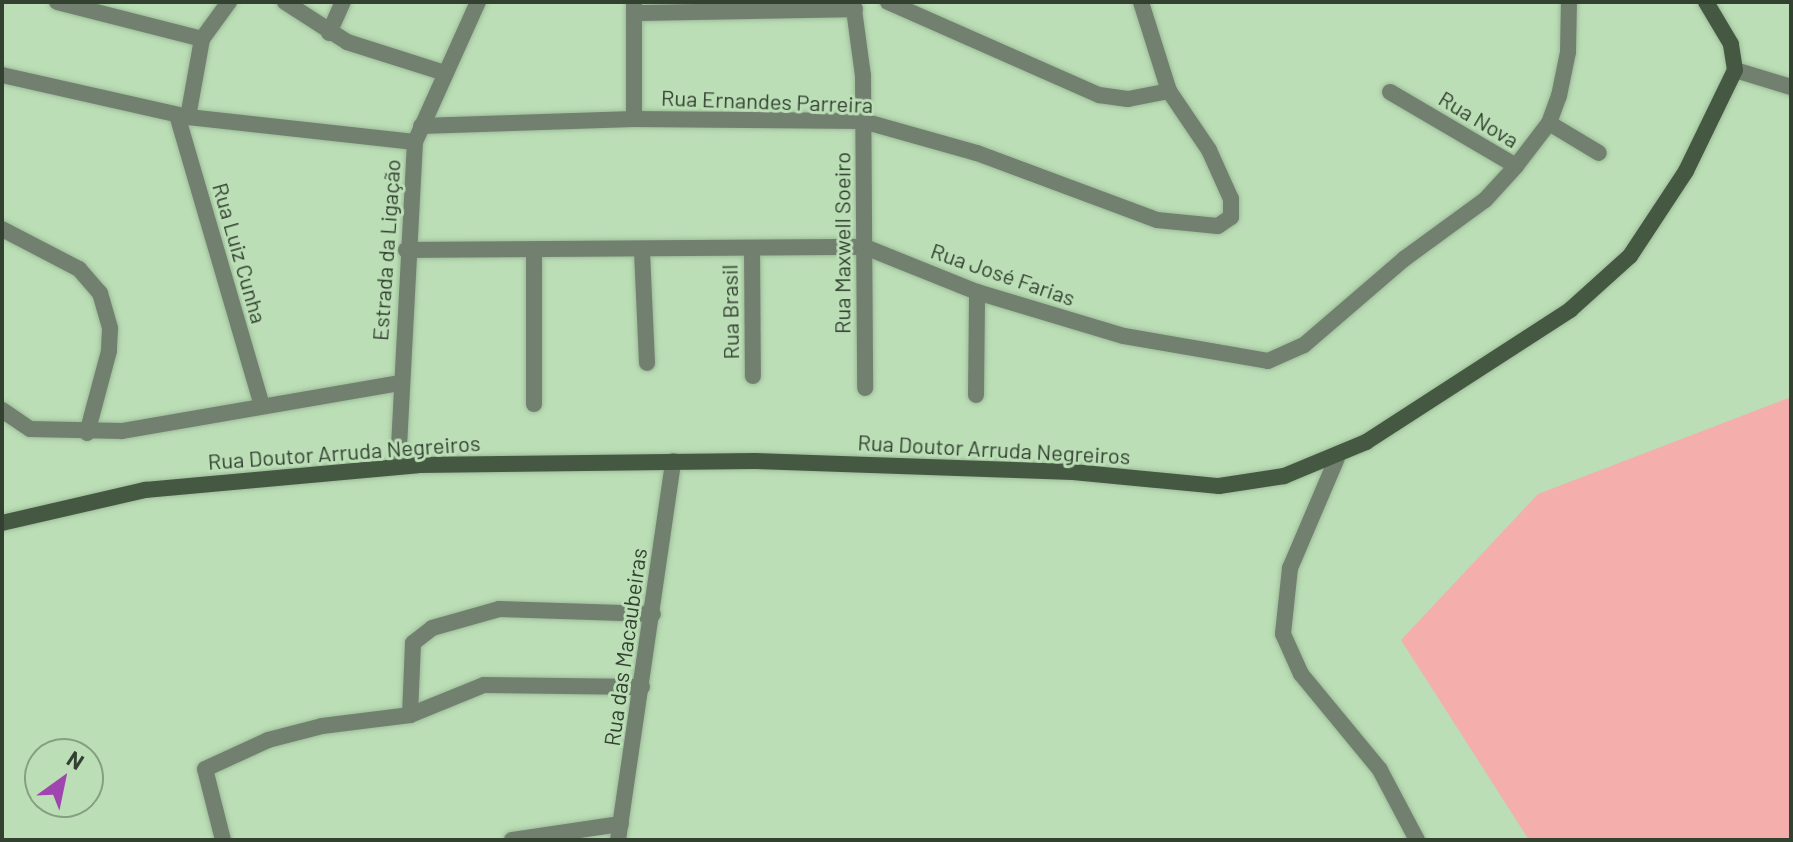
<!DOCTYPE html>
<meta charset="utf-8">
<style>
body{margin:0}
#map{position:relative;width:1793px;height:842px;overflow:hidden;background:#bbdeb6;font-family:Barlow,sans-serif}
div>[style]{position:absolute}
.green>*{inset:0;background:#f4aeac}
.roads{filter:drop-shadow(0 0 2px #9dbb99) drop-shadow(0 0 2px #9dbb99)}
.street>*{height:16px;margin:-8px;padding:0 8px;transform-origin:8px;border-radius:8px;background:#728070}
.secondary>*{height:16px;margin:-8px;padding:0 8px;transform-origin:8px;border-radius:8px;background:#455942}
span{translate:-50% -50%;white-space:nowrap;text-align:center;line-height:1.15;-webkit-text-stroke:6px #bbdeb6;paint-order:stroke}
.street-label{font-size:22px;color:#334131}
.frame{position:absolute;inset:0;border:4px solid #334131;pointer-events:none}
.north{position:absolute;left:24px;top:738px;width:80px;height:80px;box-sizing:border-box;background:#bbdeb6;border:2px solid #859f81;border-radius:50%;rotate:33deg;font-size:22px;font-weight:700;line-height:32px;text-align:center;color:#334131}
.north::after{content:'';display:block;margin:auto;width:28px;height:36px;background:#a045af;clip-path:polygon(50% 0,100% 100%,50% 72%,0 100%)}
</style>
<div id="map">
<div class="green">
<div style="clip-path:polygon(1791px 397px,1791px 840px,1529px 840px,1401px 640px,1538px 494px)"></div>
</div>
<div class="roads">
<div class="street">
<div style="left:57px;top:2px;width:150px;rotate:14.3deg"></div>
<div style="left:285px;top:2px;width:74px;rotate:32.8deg"></div>
<div style="left:347px;top:42px;width:103px;rotate:17.6deg"></div>
<div style="left:853px;top:2px;width:75px;rotate:82.3deg"></div>
<div style="left:863px;top:76px;width:312px;rotate:89.6deg"></div>
<div style="left:888px;top:2px;width:231px;rotate:23.8deg"></div>
<div style="left:1099px;top:95px;width:29px;rotate:8deg"></div>
<div style="left:1128px;top:99px;width:42px;rotate:-11deg"></div>
<div style="left:634px;top:4px;width:115px;rotate:90deg"></div>
<div style="left:634px;top:13px;width:221px;rotate:-1deg"></div>
<div style="left:329px;top:33px;width:34px;rotate:-66deg"></div>
<div style="left:1735px;top:70px;width:59px;rotate:16.9deg"></div>
<div style="left:2px;top:75px;width:191px;rotate:12.7deg"></div>
<div style="left:188px;top:117px;width:228px;rotate:6.3deg"></div>
<div style="left:1390px;top:92px;width:146px;rotate:30.4deg"></div>
<div style="left:1516px;top:166px;width:54px;rotate:-52.5deg"></div>
<div style="left:1549px;top:123px;width:29px;rotate:-70deg"></div>
<div style="left:1559px;top:96px;width:45px;rotate:-78.4deg"></div>
<div style="left:1568px;top:52px;width:50px;rotate:-88.9deg"></div>
<div style="left:177px;top:115px;width:300px;rotate:73.7deg"></div>
<div style="left:188px;top:117px;width:79px;rotate:-79.8deg"></div>
<div style="left:202px;top:39px;width:46px;rotate:-53.9deg"></div>
<div style="left:1549px;top:123px;width:58px;rotate:31deg"></div>
<div style="left:421px;top:126px;width:213px;rotate:-1.9deg"></div>
<div style="left:634px;top:119px;width:229px;rotate:0.5deg"></div>
<div style="left:863px;top:121px;width:118px;rotate:15.7deg"></div>
<div style="left:977px;top:153px;width:192px;rotate:20.4deg"></div>
<div style="left:1157px;top:220px;width:61px;rotate:5.6deg"></div>
<div style="left:1218px;top:226px;width:16px;rotate:-35deg"></div>
<div style="left:1231px;top:217px;width:18px;rotate:-90deg"></div>
<div style="left:1231px;top:199px;width:54px;rotate:-114.2deg"></div>
<div style="left:1209px;top:150px;width:71px;rotate:-124.1deg"></div>
<div style="left:1169px;top:91px;width:93px;rotate:-107.5deg"></div>
<div style="left:2px;top:229px;width:87px;rotate:27.5deg"></div>
<div style="left:79px;top:269px;width:32px;rotate:49deg"></div>
<div style="left:100px;top:293px;width:37px;rotate:74deg"></div>
<div style="left:110px;top:329px;width:22px;rotate:93deg"></div>
<div style="left:109px;top:351px;width:85px;rotate:105deg"></div>
<div style="left:752px;top:248px;width:128px;rotate:89.6deg"></div>
<div style="left:406px;top:250px;width:459px;rotate:-0.4deg"></div>
<div style="left:865px;top:247px;width:121px;rotate:21.9deg"></div>
<div style="left:977px;top:292px;width:153px;rotate:16.7deg"></div>
<div style="left:1124px;top:336px;width:146px;rotate:9.8deg"></div>
<div style="left:1268px;top:361px;width:39px;rotate:-24deg"></div>
<div style="left:1304px;top:345px;width:132px;rotate:-40.7deg"></div>
<div style="left:1404px;top:259px;width:100px;rotate:-36.1deg"></div>
<div style="left:1485px;top:200px;width:46px;rotate:-47.6deg"></div>
<div style="left:642px;top:252px;width:111px;rotate:87.4deg"></div>
<div style="left:976px;top:395px;width:103px;rotate:-89.4deg"></div>
<div style="left:534px;top:404px;width:153px;rotate:-90deg"></div>
<div style="left:2px;top:410px;width:34px;rotate:34deg"></div>
<div style="left:30px;top:429px;width:92px;rotate:1.2deg"></div>
<div style="left:122px;top:431px;width:282px;rotate:-9.8deg"></div>
<div style="left:1337px;top:458px;width:120px;rotate:113.1deg"></div>
<div style="left:1290px;top:568px;width:66px;rotate:96.1deg"></div>
<div style="left:1283px;top:634px;width:44px;rotate:65.8deg"></div>
<div style="left:1301px;top:674px;width:124px;rotate:50.5deg"></div>
<div style="left:1380px;top:770px;width:79px;rotate:62.1deg"></div>
<div style="left:398px;top:466px;width:324px;rotate:-87deg"></div>
<div style="left:415px;top:142px;width:154px;rotate:-65.8deg"></div>
<div style="left:410px;top:715px;width:72px;rotate:-87.6deg"></div>
<div style="left:413px;top:643px;width:24px;rotate:-38deg"></div>
<div style="left:432px;top:628px;width:70px;rotate:-15.8deg"></div>
<div style="left:499px;top:609px;width:154px;rotate:1.9deg"></div>
<div style="left:223px;top:840px;width:73px;rotate:-104.2deg"></div>
<div style="left:205px;top:769px;width:69px;rotate:-24.7deg"></div>
<div style="left:268px;top:740px;width:56px;rotate:-14.5deg"></div>
<div style="left:322px;top:726px;width:89px;rotate:-7.1deg"></div>
<div style="left:410px;top:715px;width:80px;rotate:-22.1deg"></div>
<div style="left:484px;top:685px;width:158px;rotate:0.7deg"></div>
<div style="left:512px;top:840px;width:110px;rotate:-8.4deg"></div>
<div style="left:618px;top:840px;width:383px;rotate:-81.7deg"></div>
</div>
<div class="secondary">
<div style="left:2px;top:523px;width:147px;rotate:-13deg"></div>
<div style="left:145px;top:490px;width:274px;rotate:-5.2deg"></div>
<div style="left:418px;top:465px;width:337px;rotate:-0.7deg"></div>
<div style="left:755px;top:461px;width:318px;rotate:2deg"></div>
<div style="left:1073px;top:472px;width:147px;rotate:5.5deg"></div>
<div style="left:1219px;top:486px;width:66px;rotate:-8.7deg"></div>
<div style="left:1284px;top:476px;width:89px;rotate:-22.5deg"></div>
<div style="left:1366px;top:442px;width:243px;rotate:-32.9deg"></div>
<div style="left:1570px;top:310px;width:81px;rotate:-42deg"></div>
<div style="left:1630px;top:256px;width:102px;rotate:-56.6deg"></div>
<div style="left:1686px;top:171px;width:112px;rotate:-64.1deg"></div>
<div style="left:1735px;top:70px;width:26px;rotate:-99deg"></div>
<div style="left:1731px;top:44px;width:49px;rotate:-120.8deg"></div>
</div>
</div>
<div class="street-label">
<span style="left:767px;top:101px;rotate:2deg">Rua Ernandes Parreira</span>
<span style="left:1479px;top:119px;rotate:31deg">Rua Nova</span>
<span style="left:842px;top:243px;rotate:-90deg">Rua Maxwell Soeiro</span>
<span style="left:386px;top:250px;rotate:-86deg">Estrada da Ligação</span>
<span style="left:240px;top:253px;rotate:74deg">Rua Luiz Cunha</span>
<span style="left:1003px;top:274px;rotate:19deg">Rua José Farias</span>
<span style="left:730px;top:312px;rotate:-91deg">Rua Brasil</span>
<span style="left:994px;top:449px;rotate:3deg">Rua Doutor Arruda Negreiros</span>
<span style="left:344px;top:452px;rotate:-4deg">Rua Doutor Arruda Negreiros</span>
<span style="left:625px;top:647px;rotate:-82deg">Rua das Macaubeiras</span>
</div>
<div class="frame"></div>
<div class="north">N</div>
</div>
